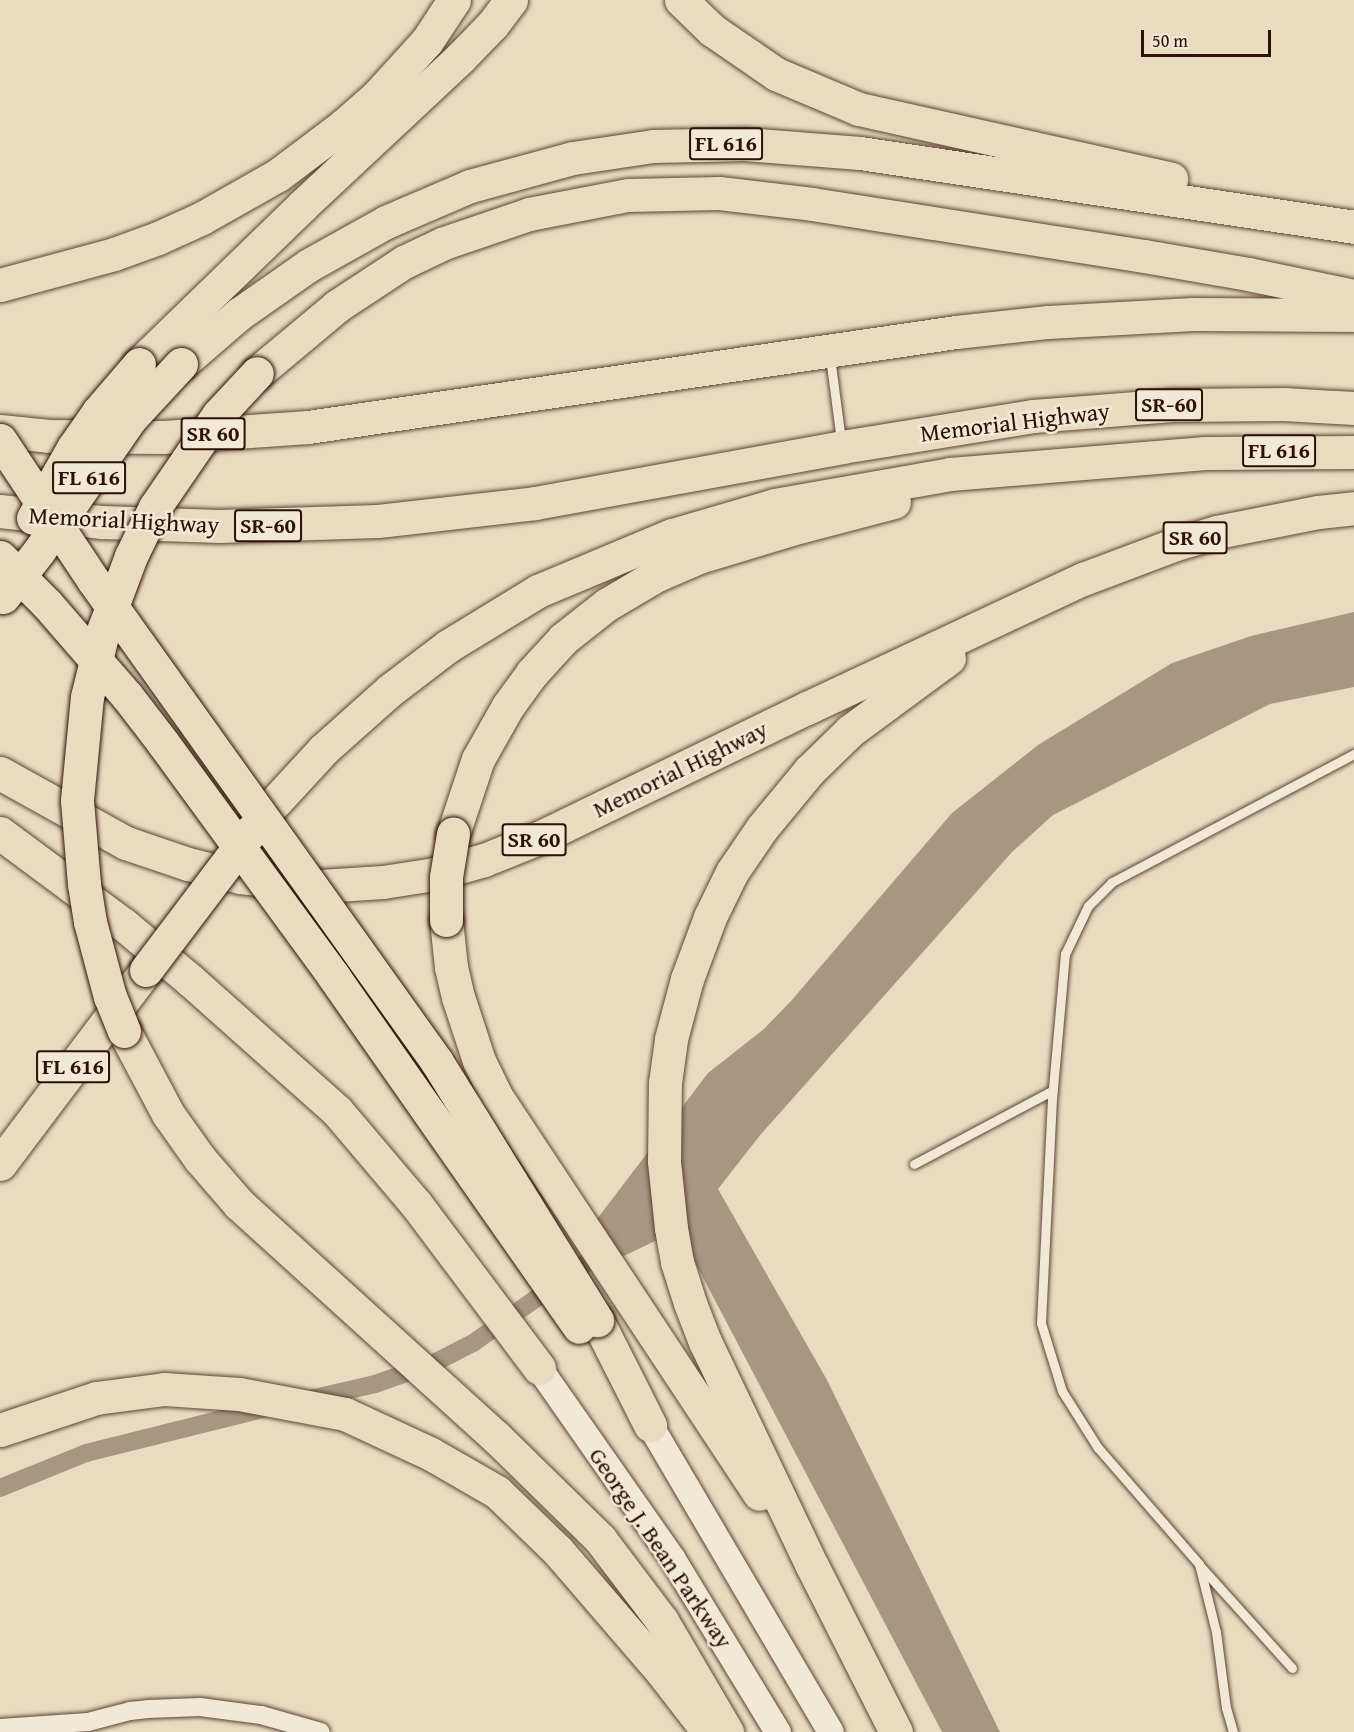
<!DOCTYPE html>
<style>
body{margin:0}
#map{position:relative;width:1354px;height:1732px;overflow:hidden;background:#e9dbc0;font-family:"Gentium Book Plus",serif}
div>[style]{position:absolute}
.water>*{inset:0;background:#a99681}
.canal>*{height:18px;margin:-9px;padding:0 9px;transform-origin:9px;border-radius:9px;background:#a99681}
.roads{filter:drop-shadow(0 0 2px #5c4434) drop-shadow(0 0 2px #5c4434)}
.lane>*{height:9px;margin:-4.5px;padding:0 4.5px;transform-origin:4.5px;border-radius:4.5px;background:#f1e8d6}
.street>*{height:18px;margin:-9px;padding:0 9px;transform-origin:9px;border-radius:9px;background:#f1e8d6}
.secondary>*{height:26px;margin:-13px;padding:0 13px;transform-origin:13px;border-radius:13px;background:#f1e8d6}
.highway>*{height:33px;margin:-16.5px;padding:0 16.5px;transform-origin:16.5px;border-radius:16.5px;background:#e9dbc0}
.bridges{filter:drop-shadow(0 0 2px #2d1106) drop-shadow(0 0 2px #2d1106)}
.highway-bridge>*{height:33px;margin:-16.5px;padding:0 16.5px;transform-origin:16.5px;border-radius:16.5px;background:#e9dbc0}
span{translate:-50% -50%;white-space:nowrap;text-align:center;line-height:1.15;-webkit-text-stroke:5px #f1e8d6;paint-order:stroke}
.shield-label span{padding:2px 4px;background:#f1e8d6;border:2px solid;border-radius:4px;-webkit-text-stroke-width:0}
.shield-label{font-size:22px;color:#2d1106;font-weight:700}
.street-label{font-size:24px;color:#2d1106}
.scale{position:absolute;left:1141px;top:30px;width:130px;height:27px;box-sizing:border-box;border:3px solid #2d1106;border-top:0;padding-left:8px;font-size:18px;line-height:21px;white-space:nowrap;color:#2d1106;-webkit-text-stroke:4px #f1e8d6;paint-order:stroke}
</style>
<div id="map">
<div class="water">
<div style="clip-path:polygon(1354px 612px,1354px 687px,1270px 704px,1053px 815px,1012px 852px,761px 1134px,718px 1189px,827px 1380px,1000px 1732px,942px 1732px,678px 1230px,605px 1265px,594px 1223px,708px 1073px,764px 1029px,791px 1001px,952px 813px,1038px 745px,1172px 663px,1251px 636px)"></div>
</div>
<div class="canal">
<div style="left:310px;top:1399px;width:67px;rotate:-13deg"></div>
<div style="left:375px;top:1384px;width:60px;rotate:-19.3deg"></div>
<div style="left:432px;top:1364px;width:46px;rotate:-27.1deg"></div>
<div style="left:473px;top:1343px;width:161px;rotate:-35.2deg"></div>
<div style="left:0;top:1488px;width:93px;rotate:-22.1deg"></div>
<div style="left:86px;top:1453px;width:191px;rotate:-14deg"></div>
</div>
<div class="roads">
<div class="lane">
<div style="left:830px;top:357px;width:85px;rotate:82.5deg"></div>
<div style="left:914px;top:1164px;width:157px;rotate:-28deg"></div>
<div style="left:1201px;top:1567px;width:136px;rotate:48deg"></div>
<div style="left:1233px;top:1732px;width:25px;rotate:-106deg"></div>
<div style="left:1226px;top:1708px;width:77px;rotate:-97.5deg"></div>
<div style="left:1216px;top:1632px;width:70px;rotate:-104deg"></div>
<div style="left:1199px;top:1564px;width:154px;rotate:-131deg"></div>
<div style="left:1098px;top:1448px;width:67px;rotate:-122.3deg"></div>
<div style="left:1062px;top:1391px;width:71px;rotate:-107.2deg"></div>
<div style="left:1041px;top:1323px;width:224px;rotate:-87.2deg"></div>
<div style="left:1052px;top:1099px;width:146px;rotate:-84.9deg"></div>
<div style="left:1065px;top:954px;width:53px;rotate:-64.4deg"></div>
<div style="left:1088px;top:906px;width:34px;rotate:-45deg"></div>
<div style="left:1112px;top:882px;width:274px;rotate:-27.9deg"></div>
</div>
<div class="street">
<div style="left:0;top:1728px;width:88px;rotate:-3.9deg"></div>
<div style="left:88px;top:1722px;width:43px;rotate:-14.7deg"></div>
<div style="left:130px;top:1711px;width:18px;rotate:-6deg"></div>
<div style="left:148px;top:1709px;width:52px;rotate:-2.2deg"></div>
<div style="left:200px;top:1707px;width:62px;rotate:7.5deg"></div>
<div style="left:261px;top:1715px;width:62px;rotate:15.8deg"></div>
</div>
<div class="secondary">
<div style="left:539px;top:1368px;width:232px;rotate:55deg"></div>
<div style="left:672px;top:1558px;width:204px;rotate:58.7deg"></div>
<div style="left:650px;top:1425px;width:356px;rotate:59.5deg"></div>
</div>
<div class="highway">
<div style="left:681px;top:0;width:43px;rotate:44.1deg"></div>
<div style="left:712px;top:30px;width:78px;rotate:34.5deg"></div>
<div style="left:776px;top:74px;width:90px;rotate:22.9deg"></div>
<div style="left:859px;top:109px;width:320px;rotate:12.6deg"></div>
<div style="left:0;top:285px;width:118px;rotate:-15.2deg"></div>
<div style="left:114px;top:254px;width:47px;rotate:-20deg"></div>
<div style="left:158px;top:238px;width:48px;rotate:-24.4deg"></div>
<div style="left:202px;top:218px;width:87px;rotate:-29.5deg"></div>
<div style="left:278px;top:175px;width:81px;rotate:-37deg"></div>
<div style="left:343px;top:126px;width:44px;rotate:-41.3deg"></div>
<div style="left:376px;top:97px;width:76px;rotate:-47.7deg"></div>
<div style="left:427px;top:41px;width:49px;rotate:-56.6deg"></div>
<div style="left:139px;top:364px;width:228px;rotate:-44.1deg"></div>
<div style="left:303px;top:205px;width:216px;rotate:-43.1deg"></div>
<div style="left:461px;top:57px;width:46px;rotate:-45.9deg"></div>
<div style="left:493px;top:24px;width:30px;rotate:-53deg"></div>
<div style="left:181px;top:364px;width:77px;rotate:-40.8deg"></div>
<div style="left:239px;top:314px;width:85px;rotate:-35deg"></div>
<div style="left:309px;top:265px;width:88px;rotate:-29.2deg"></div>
<div style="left:386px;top:222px;width:91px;rotate:-23.2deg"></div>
<div style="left:470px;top:186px;width:107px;rotate:-15.2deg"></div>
<div style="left:573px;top:158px;width:81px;rotate:-8.5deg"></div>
<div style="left:653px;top:146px;width:92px;rotate:-1.2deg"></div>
<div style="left:745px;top:144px;width:115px;rotate:4.5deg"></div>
<div style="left:860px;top:153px;width:500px;rotate:8.5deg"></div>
<div style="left:257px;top:373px;width:104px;rotate:-39.9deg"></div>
<div style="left:337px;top:306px;width:80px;rotate:-33.3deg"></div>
<div style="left:404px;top:262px;width:44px;rotate:-25.4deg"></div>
<div style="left:444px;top:243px;width:90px;rotate:-18.8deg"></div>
<div style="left:529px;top:214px;width:101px;rotate:-10.9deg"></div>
<div style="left:628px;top:195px;width:91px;rotate:-1.3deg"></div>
<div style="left:719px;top:193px;width:94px;rotate:6.7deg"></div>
<div style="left:812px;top:204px;width:336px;rotate:8.9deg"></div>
<div style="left:1144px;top:256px;width:106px;rotate:9.8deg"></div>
<div style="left:1248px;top:274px;width:108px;rotate:11.7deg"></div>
<div style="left:0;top:431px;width:49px;rotate:5.8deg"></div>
<div style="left:49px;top:436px;width:115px;rotate:0.5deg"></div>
<div style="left:164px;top:437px;width:144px;rotate:-4deg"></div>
<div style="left:308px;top:427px;width:655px;rotate:-8.34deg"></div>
<div style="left:956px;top:332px;width:93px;rotate:-6.2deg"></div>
<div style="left:1048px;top:322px;width:145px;rotate:-3.2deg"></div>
<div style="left:1193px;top:314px;width:161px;rotate:0.4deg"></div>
<div style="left:0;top:511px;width:103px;rotate:6.2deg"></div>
<div style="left:102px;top:522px;width:117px;rotate:2deg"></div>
<div style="left:219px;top:526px;width:159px;rotate:-1.8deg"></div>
<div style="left:378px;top:521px;width:158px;rotate:-6.5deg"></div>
<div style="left:535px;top:503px;width:312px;rotate:-10.3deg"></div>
<div style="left:842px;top:447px;width:193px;rotate:-9.2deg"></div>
<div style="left:1033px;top:416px;width:139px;rotate:-4.5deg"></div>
<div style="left:1172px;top:405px;width:112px;rotate:-0.5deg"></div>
<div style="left:1284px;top:404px;width:70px;rotate:3.3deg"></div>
<div style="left:0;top:773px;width:144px;rotate:29.1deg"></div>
<div style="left:126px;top:843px;width:65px;rotate:18.7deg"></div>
<div style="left:188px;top:864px;width:54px;rotate:14deg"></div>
<div style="left:240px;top:877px;width:81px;rotate:6.4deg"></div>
<div style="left:320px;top:886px;width:63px;rotate:-3.6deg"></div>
<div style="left:383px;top:882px;width:52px;rotate:-8.9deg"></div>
<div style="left:434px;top:874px;width:52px;rotate:-15.6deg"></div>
<div style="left:484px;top:860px;width:61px;rotate:-22deg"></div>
<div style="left:541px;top:837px;width:296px;rotate:-25.9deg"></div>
<div style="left:807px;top:708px;width:305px;rotate:-25.1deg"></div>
<div style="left:1083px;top:579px;width:99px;rotate:-20.6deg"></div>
<div style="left:1176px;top:544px;width:43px;rotate:-16.3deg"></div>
<div style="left:1217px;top:532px;width:103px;rotate:-11.2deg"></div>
<div style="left:1318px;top:512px;width:36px;rotate:-6deg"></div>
<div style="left:265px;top:813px;width:87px;rotate:-47.3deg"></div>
<div style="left:324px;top:749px;width:87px;rotate:-41.7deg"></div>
<div style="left:389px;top:691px;width:74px;rotate:-37.3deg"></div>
<div style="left:448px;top:646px;width:105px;rotate:-31.4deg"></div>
<div style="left:538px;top:591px;width:145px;rotate:-22.7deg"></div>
<div style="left:672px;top:535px;width:107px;rotate:-16.2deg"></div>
<div style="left:775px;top:505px;width:178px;rotate:-10deg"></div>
<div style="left:950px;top:474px;width:256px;rotate:-4.7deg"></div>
<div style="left:1205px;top:453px;width:149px;rotate:-0.4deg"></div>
<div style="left:0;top:833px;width:154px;rotate:36.6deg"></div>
<div style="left:124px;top:925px;width:86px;rotate:39.8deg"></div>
<div style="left:190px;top:980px;width:197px;rotate:41.7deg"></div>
<div style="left:337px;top:1111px;width:122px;rotate:49.7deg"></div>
<div style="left:416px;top:1204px;width:205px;rotate:53.1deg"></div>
<div style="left:453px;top:834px;width:79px;rotate:-71.6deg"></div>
<div style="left:478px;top:759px;width:61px;rotate:-60.5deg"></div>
<div style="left:508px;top:706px;width:41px;rotate:-54deg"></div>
<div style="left:532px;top:673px;width:46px;rotate:-47.6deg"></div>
<div style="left:563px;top:639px;width:55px;rotate:-38.3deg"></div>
<div style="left:606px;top:605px;width:59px;rotate:-30.5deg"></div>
<div style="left:657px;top:575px;width:46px;rotate:-23.2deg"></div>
<div style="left:699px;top:557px;width:108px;rotate:-16.8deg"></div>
<div style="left:802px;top:526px;width:95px;rotate:-14.6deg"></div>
<div style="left:446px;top:920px;width:47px;rotate:83.9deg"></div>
<div style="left:451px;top:967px;width:31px;rotate:77deg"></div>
<div style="left:458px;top:997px;width:67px;rotate:71.8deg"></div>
<div style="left:479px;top:1061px;width:39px;rotate:64deg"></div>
<div style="left:496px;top:1096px;width:477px;rotate:56.5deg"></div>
<div style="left:124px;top:1031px;width:94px;rotate:62.1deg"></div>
<div style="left:168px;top:1114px;width:55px;rotate:54.6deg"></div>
<div style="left:200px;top:1159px;width:60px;rotate:49.1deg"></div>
<div style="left:239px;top:1204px;width:347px;rotate:42.2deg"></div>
<div style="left:496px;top:1437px;width:146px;rotate:44.4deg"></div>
<div style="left:600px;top:1539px;width:103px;rotate:52.9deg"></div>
<div style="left:662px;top:1621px;width:129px;rotate:59.6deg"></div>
<div style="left:0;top:1164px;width:243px;rotate:-53deg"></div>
<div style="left:597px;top:1320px;width:118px;rotate:63.2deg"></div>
<div style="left:0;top:1430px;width:101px;rotate:-18.4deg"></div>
<div style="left:96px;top:1398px;width:69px;rotate:-7.5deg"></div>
<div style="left:164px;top:1389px;width:75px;rotate:3.8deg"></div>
<div style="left:239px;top:1394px;width:108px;rotate:10.7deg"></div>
<div style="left:345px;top:1414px;width:95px;rotate:24.9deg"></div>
<div style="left:431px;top:1454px;width:76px;rotate:29.9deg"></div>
<div style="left:497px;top:1492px;width:85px;rotate:44deg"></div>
<div style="left:558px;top:1551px;width:160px;rotate:49.3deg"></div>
<div style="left:662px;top:1672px;width:67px;rotate:52.3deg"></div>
<div style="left:896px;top:1732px;width:186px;rotate:-116.8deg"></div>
<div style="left:812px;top:1566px;width:248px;rotate:-115.5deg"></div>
<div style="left:705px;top:1342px;width:42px;rotate:-111deg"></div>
<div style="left:690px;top:1303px;width:43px;rotate:-107.6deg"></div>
<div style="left:677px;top:1262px;width:35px;rotate:-100deg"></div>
<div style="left:671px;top:1228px;width:67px;rotate:-96deg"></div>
<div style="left:664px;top:1161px;width:78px;rotate:-89.3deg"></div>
<div style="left:665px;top:1083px;width:44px;rotate:-82.2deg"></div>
<div style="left:671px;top:1039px;width:62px;rotate:-75.1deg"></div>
<div style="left:687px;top:979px;width:66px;rotate:-69.6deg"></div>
<div style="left:710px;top:917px;width:50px;rotate:-63.9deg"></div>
<div style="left:732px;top:872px;width:53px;rotate:-55.7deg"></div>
<div style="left:762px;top:828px;width:74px;rotate:-50.5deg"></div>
<div style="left:809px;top:771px;width:57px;rotate:-44.3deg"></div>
<div style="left:850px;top:731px;width:123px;rotate:-36.4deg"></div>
</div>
</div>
<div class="bridges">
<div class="highway-bridge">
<div style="left:0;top:440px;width:168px;rotate:56.4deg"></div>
<div style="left:93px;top:580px;width:592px;rotate:54.48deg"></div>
<div style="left:437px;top:1062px;width:304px;rotate:58.2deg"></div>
<div style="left:33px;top:518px;width:81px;rotate:-60.3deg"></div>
<div style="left:73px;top:448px;width:44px;rotate:-55.2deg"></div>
<div style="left:98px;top:412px;width:63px;rotate:-49.5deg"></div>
<div style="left:0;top:557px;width:66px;rotate:45deg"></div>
<div style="left:47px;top:604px;width:122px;rotate:49deg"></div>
<div style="left:127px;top:696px;width:59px;rotate:52.5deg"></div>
<div style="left:163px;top:743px;width:290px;rotate:53.8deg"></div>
<div style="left:334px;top:977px;width:427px;rotate:55deg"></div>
<div style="left:3px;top:597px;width:58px;rotate:-52deg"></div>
<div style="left:39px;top:551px;width:160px;rotate:-55.4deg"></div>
<div style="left:130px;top:419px;width:75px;rotate:-47.2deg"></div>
<div style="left:446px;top:920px;width:43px;rotate:-90deg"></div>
<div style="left:446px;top:877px;width:44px;rotate:-80.8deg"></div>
<div style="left:146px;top:970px;width:176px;rotate:-52.9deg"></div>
<div style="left:124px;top:1031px;width:37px;rotate:-112deg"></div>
<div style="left:110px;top:997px;width:78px;rotate:-104.9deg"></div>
<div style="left:90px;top:922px;width:38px;rotate:-99deg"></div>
<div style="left:84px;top:884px;width:84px;rotate:-94.8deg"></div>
<div style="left:77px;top:800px;width:103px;rotate:-84.5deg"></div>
<div style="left:87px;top:697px;width:71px;rotate:-76.2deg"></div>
<div style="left:104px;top:628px;width:77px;rotate:-69.4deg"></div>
<div style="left:131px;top:556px;width:55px;rotate:-63.9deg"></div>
<div style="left:155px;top:507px;width:112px;rotate:-55.6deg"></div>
<div style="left:218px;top:415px;width:57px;rotate:-47.1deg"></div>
</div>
</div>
<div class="shield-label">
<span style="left:726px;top:144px">FL 616</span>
<span style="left:1169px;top:405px">SR-60</span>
<span style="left:213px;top:434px">SR 60</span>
<span style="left:1279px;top:451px">FL 616</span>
<span style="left:89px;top:478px">FL 616</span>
<span style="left:268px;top:526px">SR-60</span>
<span style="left:1195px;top:538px">SR 60</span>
<span style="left:534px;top:840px">SR 60</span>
<span style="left:73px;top:1067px">FL 616</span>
</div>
<div class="street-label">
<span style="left:1015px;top:422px;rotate:-7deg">Memorial Highway</span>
<span style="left:124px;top:520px;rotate:3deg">Memorial Highway</span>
<span style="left:680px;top:769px;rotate:-26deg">Memorial Highway</span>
<span style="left:661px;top:1548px;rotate:56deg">George J. Bean Parkway</span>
</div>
<div class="scale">50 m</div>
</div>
